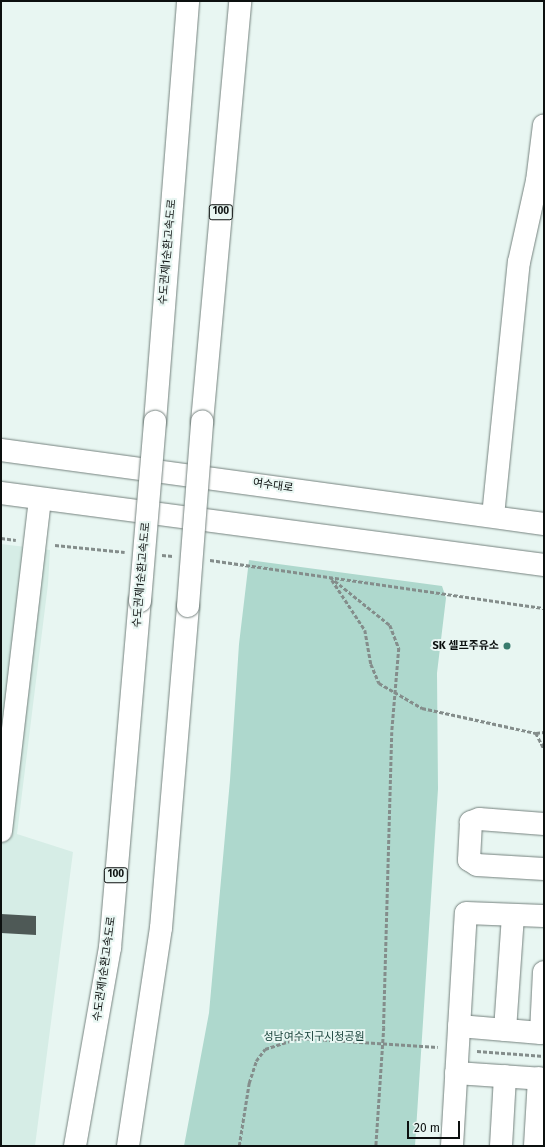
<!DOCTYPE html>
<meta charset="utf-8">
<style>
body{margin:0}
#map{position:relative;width:545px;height:1147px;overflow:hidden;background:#e8f6f2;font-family:"Fira Sans","Noto Sans KR",sans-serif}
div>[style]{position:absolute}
.built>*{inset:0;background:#d6ede6}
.green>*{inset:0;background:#aed8cd}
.building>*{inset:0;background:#4e5956}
.path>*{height:2.5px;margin-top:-1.25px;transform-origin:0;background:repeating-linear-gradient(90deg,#848d8b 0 4px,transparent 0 6px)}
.roads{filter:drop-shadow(0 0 1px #75827e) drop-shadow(0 0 1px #75827e)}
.minor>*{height:22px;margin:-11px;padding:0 11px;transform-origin:11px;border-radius:11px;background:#fff}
.major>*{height:22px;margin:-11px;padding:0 11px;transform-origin:11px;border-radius:11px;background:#fff}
.highway>*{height:22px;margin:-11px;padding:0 11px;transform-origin:11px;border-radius:11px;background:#fff}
.bridges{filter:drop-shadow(0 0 1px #75827e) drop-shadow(0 0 1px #75827e)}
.highway-bridge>*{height:22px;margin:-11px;padding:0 11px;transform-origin:11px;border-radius:11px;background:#fff}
.dots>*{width:11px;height:11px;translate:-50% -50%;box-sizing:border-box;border:2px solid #e8f6f2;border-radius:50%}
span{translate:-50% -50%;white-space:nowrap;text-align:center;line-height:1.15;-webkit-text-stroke:4px #e8f6f2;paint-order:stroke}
.shield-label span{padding:1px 3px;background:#e8f6f2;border:1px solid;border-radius:3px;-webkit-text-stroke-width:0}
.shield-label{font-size:10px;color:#0c100f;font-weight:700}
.street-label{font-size:11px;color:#0c100f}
.poi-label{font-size:11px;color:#0c100f;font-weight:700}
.right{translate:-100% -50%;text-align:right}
.park-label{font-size:11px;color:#133d35}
.frame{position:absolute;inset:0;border:2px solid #0c100f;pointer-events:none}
.scale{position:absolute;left:407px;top:1121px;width:53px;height:18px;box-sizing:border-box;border:2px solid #0c100f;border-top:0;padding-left:5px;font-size:12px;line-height:14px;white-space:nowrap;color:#0c100f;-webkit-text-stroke:3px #e8f6f2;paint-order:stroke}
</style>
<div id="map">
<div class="built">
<div style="clip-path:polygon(1px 544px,50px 550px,48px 584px,17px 834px,73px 852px,35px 1146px,1px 1146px)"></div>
</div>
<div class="green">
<div style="clip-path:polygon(249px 560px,442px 586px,446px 598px,437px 673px,438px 789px,415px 1146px,184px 1146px,209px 1013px,230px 780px,239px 644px)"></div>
</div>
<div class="building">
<div style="clip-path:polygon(1px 914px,36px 916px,36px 935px,1px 933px)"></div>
</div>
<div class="path">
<div style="left:1px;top:538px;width:15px;rotate:8deg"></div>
<div style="left:55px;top:545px;width:70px;rotate:5.7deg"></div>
<div style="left:162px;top:555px;width:11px;rotate:5deg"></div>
<div style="left:210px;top:560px;width:337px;rotate:8.2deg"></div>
<div style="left:330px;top:577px;width:77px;rotate:38.7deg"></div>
<div style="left:390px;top:625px;width:25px;rotate:69deg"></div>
<div style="left:399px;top:648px;width:84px;rotate:94.8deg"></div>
<div style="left:392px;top:732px;width:295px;rotate:91.6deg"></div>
<div style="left:384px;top:1027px;width:119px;rotate:93.8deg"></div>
<div style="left:332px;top:580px;width:60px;rotate:56.6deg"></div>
<div style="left:365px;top:630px;width:35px;rotate:80deg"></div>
<div style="left:371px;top:664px;width:21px;rotate:67deg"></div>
<div style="left:379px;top:683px;width:50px;rotate:30.2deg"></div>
<div style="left:422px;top:708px;width:117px;rotate:12.4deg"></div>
<div style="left:536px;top:733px;width:8px;rotate:-7deg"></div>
<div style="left:536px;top:733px;width:18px;rotate:63deg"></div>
<div style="left:477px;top:1051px;width:67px;rotate:4.3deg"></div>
<div style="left:239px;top:1146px;width:64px;rotate:-81deg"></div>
<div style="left:249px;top:1083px;width:23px;rotate:-72deg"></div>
<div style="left:256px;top:1061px;width:15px;rotate:-53deg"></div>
<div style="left:265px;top:1049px;width:36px;rotate:-18deg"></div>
<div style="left:299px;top:1038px;width:139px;rotate:3.7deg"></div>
</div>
<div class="roads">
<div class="minor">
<div style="left:493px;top:516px;width:255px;rotate:-84.2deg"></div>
<div style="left:519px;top:262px;width:83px;rotate:-77.5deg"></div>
<div style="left:537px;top:181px;width:56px;rotate:-82.9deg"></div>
<div style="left:544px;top:824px;width:65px;rotate:-175.6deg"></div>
<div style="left:479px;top:819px;width:9px;rotate:159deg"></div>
<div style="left:471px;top:822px;width:38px;rotate:93deg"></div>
<div style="left:469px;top:860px;width:9px;rotate:32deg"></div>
<div style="left:477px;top:865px;width:67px;rotate:3.4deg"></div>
<div style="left:1px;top:831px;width:334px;rotate:-83.3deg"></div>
<div style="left:459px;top:1026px;width:82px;rotate:4.9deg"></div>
<div style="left:541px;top:1033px;width:61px;rotate:-87.2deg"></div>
<div style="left:505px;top:1030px;width:115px;rotate:-86deg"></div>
<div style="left:456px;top:1073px;width:88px;rotate:3.9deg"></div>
<div style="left:452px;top:1146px;width:233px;rotate:-86.6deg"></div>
<div style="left:466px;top:913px;width:78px;rotate:2.2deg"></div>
<div style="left:501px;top:1146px;width:70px;rotate:-86.7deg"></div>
<div style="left:535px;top:1146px;width:68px;rotate:-86.6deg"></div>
</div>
<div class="major">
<div style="left:1px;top:450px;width:548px;rotate:7.76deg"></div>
<div style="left:1px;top:493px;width:548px;rotate:7.55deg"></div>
</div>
<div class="highway">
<div style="left:155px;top:422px;width:422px;rotate:-85.5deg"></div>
<div style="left:202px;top:422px;width:423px;rotate:-84.8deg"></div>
<div style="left:75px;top:1146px;width:201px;rotate:-80deg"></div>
<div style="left:110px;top:948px;width:348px;rotate:-85.1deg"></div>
<div style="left:128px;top:1146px;width:220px;rotate:-81.4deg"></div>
<div style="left:161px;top:928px;width:323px;rotate:-85.2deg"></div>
</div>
</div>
<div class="bridges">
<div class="highway-bridge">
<div style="left:140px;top:601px;width:180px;rotate:-85.2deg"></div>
<div style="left:188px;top:606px;width:185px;rotate:-85.6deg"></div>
</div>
</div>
<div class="dots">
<div style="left:507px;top:646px;background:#387b6d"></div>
</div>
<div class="shield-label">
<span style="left:221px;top:212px">100</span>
<span style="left:116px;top:875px">100</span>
</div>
<div class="street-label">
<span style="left:168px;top:252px;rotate:-85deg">수도권제1순환고속도로</span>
<span style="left:273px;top:486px;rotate:8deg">여수대로</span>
<span style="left:142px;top:575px;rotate:-85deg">수도권제1순환고속도로</span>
<span style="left:105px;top:969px;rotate:-82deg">수도권제1순환고속도로</span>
</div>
<div class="poi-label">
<span class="right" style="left:499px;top:646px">SK 셀프주유소</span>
</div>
<div class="park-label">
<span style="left:314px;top:1037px">성남여수지구시청공원</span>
</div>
<div class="frame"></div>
<div class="scale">20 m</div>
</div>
